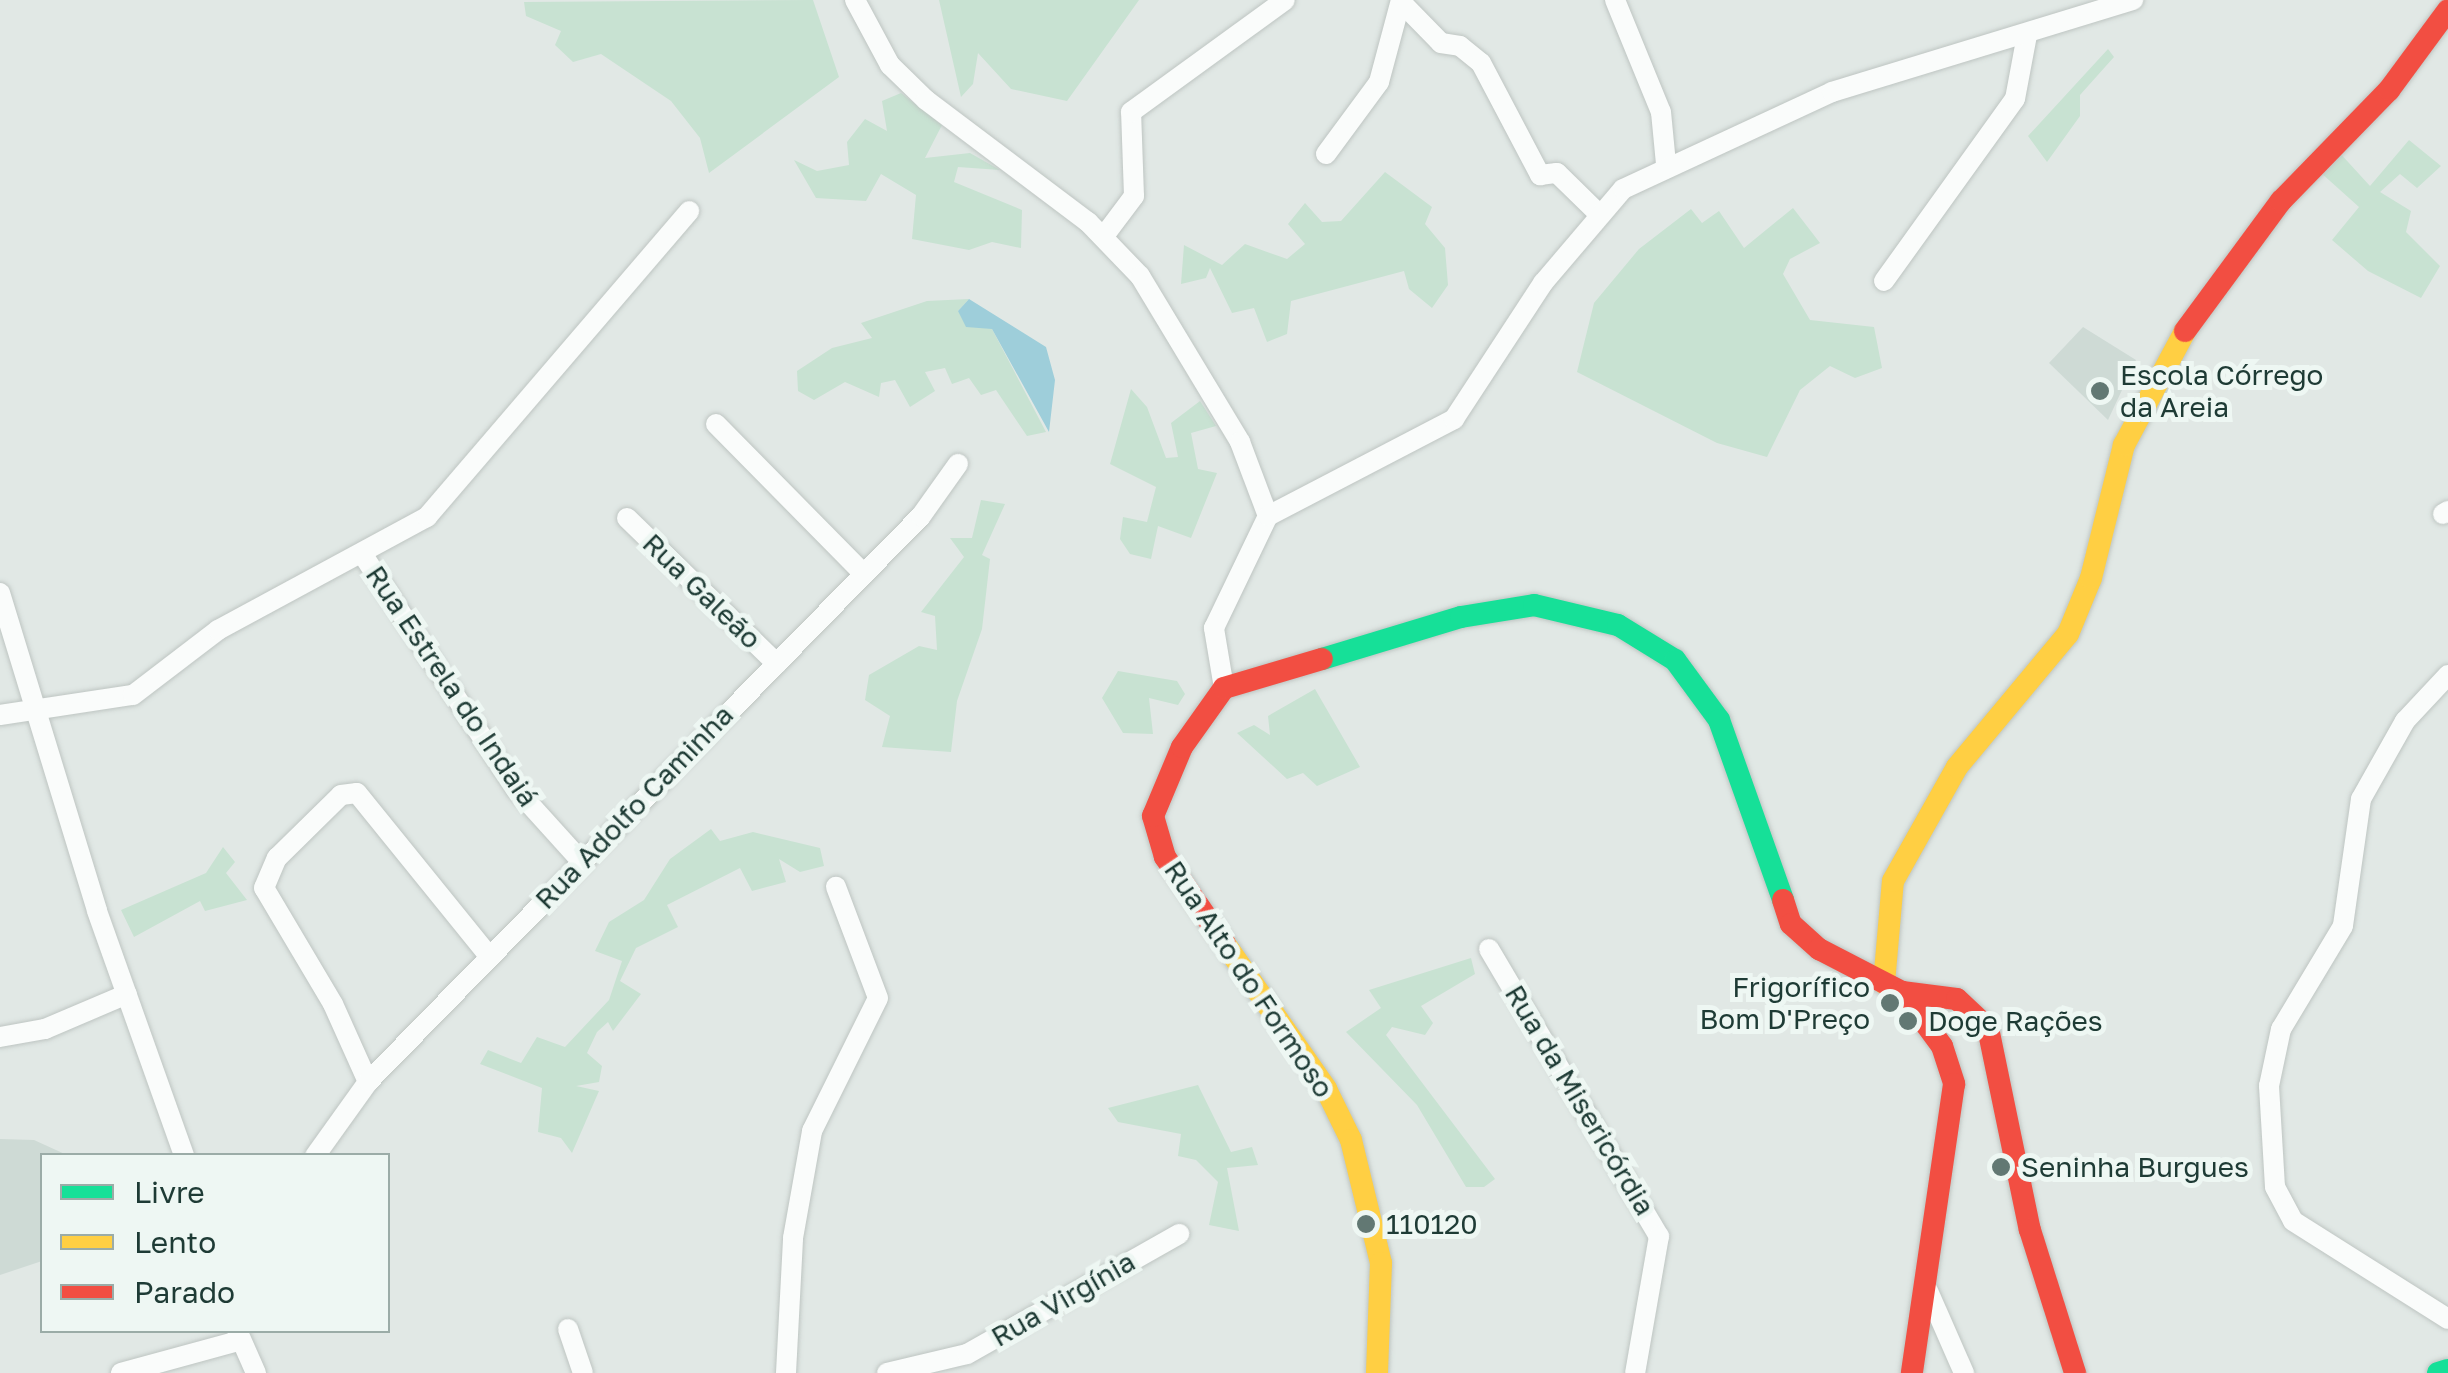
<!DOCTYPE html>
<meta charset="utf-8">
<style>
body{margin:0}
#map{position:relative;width:2448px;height:1373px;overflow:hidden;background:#e1e8e5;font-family:"Golos Text",sans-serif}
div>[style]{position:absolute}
.built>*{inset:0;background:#cedad5}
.green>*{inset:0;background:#c8e2d2}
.water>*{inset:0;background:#9eceda}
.roads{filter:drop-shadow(0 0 2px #bec5c2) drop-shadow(0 0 2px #bec5c2)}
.street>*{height:20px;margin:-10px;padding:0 10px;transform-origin:10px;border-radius:10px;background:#fafcfb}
.fast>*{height:22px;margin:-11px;padding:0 11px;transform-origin:11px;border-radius:11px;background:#16e098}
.slow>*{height:22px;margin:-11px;padding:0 11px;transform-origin:11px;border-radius:11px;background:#ffcf43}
.jam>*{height:22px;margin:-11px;padding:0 11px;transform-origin:11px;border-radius:11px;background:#f24e42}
.dots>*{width:28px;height:28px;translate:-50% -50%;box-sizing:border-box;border:5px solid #eef7f3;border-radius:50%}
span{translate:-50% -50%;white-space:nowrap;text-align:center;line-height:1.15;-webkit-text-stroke:10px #eef7f3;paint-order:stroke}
.poi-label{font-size:28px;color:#1e3b35}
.left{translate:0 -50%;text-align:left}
.right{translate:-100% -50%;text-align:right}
.street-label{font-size:28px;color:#1e3b35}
.legend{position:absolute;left:40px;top:1153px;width:350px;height:180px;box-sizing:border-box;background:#eef7f3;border:2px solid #9baca7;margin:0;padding:12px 18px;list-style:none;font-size:30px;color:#1e3b35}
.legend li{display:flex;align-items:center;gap:20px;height:50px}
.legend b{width:50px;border:2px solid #9baca7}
</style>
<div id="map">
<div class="built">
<div style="clip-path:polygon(2083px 327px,2136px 360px,2108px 420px,2049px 363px)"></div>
<div style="clip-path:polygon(0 1139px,34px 1140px,67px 1155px,42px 1156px,42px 1261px,0 1275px)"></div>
</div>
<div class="green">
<div style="clip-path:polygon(813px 0,839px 77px,709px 173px,700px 138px,671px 101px,601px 54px,573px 62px,555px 45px,561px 31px,526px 16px,524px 2px)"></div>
<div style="clip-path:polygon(939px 0,1139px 0,1067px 101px,1011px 89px,978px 53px,973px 84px,961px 97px)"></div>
<div style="clip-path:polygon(2108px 49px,2114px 57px,2080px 95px,2080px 116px,2047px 162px,2028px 136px)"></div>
<div style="clip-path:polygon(901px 93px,942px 125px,925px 158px,970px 153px,1000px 170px,958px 167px,954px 182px,1022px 210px,1021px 248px,992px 242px,969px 250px,912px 239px,916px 195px,881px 174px,866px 201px,816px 198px,794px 160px,817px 171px,849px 165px,847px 142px,865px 119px,887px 131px,882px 101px)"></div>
<div style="clip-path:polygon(2409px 140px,2441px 166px,2417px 188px,2400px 174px,2380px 192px,2411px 211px,2406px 232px,2440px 266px,2421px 298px,2368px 271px,2332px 240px,2359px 207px,2320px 172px,2338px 151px,2370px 186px)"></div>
<div style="clip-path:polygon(1385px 172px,1432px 207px,1425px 224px,1445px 248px,1448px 285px,1432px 308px,1409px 289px,1404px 271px,1291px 301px,1287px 334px,1267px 342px,1254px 308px,1232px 313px,1210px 268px,1206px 278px,1181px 284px,1184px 245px,1222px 265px,1245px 244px,1287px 259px,1305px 244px,1288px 224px,1305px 203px,1322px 222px,1341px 221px)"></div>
<div style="clip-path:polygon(1793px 208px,1820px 243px,1790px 259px,1783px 274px,1810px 320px,1874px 327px,1882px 368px,1855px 378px,1830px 366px,1800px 390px,1767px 457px,1717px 443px,1577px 372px,1594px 303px,1639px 249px,1691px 209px,1702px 223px,1719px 211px,1744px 248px)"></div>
<div style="clip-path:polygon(969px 299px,958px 311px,992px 329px,1046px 432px,1027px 436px,996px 390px,981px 395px,969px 378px,952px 384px,945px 368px,925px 372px,935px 391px,910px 407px,895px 380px,881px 383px,879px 397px,845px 382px,814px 400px,798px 391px,797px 371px,832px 348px,872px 338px,861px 323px,927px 301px)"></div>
<div style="clip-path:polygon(1131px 389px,1147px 407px,1166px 458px,1178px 457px,1171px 423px,1200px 401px,1216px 426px,1191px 433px,1198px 469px,1217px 473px,1191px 538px,1158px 526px,1151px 559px,1130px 554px,1120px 539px,1123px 517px,1147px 522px,1156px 487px,1110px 464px)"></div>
<div style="clip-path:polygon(981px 500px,1005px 504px,982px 555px,990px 559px,982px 629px,957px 701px,951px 752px,882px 747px,890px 716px,865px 700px,869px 675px,919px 646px,937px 650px,935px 616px,921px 612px,964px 557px,950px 538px,972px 538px)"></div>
<div style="clip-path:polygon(1118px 671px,1177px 681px,1185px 694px,1178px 705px,1149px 698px,1153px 734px,1123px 733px,1102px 698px)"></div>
<div style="clip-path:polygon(1315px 689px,1360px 767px,1317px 786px,1303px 773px,1287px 779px,1237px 733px,1254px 725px,1270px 735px,1268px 716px)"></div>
<div style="clip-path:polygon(711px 829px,720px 841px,753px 832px,820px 848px,824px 866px,800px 872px,779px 859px,786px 882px,752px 891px,740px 868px,667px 905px,678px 927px,636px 948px,620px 981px,641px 994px,613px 1031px,608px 1022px,597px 1032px,587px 1053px,602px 1066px,599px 1082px,576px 1086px,599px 1091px,572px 1153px,561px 1138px,538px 1132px,542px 1088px,480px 1064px,488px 1050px,521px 1063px,537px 1037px,565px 1047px,609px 1000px,622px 961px,595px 951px,609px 922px,644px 900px,670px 859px)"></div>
<div style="clip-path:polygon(223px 847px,235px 862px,226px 873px,247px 900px,205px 911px,200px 901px,134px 937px,121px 910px,206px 873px)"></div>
<div style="clip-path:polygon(1471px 958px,1475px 974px,1421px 1006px,1433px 1023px,1425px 1035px,1392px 1027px,1386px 1035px,1495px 1179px,1484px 1187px,1466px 1187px,1417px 1105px,1346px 1032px,1381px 1008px,1369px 990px)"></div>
<div style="clip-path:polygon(1198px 1085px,1231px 1152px,1252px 1147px,1258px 1165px,1227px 1168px,1239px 1231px,1209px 1225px,1218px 1182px,1196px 1160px,1178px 1156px,1181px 1134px,1118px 1122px,1108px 1108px)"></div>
</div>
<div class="water">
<div style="clip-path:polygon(969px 299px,1046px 347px,1055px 380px,1049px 432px,992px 329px,966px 327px,958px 311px)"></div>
</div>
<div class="roads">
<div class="street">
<div style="left:855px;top:0;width:74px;rotate:61.7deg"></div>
<div style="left:890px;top:65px;width:50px;rotate:44.2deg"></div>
<div style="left:926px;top:100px;width:203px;rotate:37deg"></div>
<div style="left:1088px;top:222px;width:75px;rotate:46.1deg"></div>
<div style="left:1140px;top:276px;width:194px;rotate:58.9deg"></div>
<div style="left:1240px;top:442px;width:79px;rotate:69.3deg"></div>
<div style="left:1615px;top:0;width:121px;rotate:67.7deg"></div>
<div style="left:1661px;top:112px;width:52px;rotate:84.5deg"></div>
<div style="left:1401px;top:2px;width:57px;rotate:45.7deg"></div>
<div style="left:1441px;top:43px;width:19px;rotate:9deg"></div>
<div style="left:1460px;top:46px;width:27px;rotate:39deg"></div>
<div style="left:1481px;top:63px;width:127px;rotate:62.2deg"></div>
<div style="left:1540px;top:175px;width:17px;rotate:-7deg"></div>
<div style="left:1557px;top:173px;width:57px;rotate:44.3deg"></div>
<div style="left:1326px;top:154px;width:89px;rotate:-53.6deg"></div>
<div style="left:1379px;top:82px;width:85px;rotate:-75deg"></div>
<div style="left:1104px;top:236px;width:50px;rotate:-53.1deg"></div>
<div style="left:1134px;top:196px;width:84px;rotate:-92deg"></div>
<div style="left:1131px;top:112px;width:190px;rotate:-36deg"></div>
<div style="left:1884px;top:281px;width:224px;rotate:-54.3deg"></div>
<div style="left:2015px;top:99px;width:65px;rotate:-79.4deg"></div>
<div style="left:716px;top:424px;width:211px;rotate:45.4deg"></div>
<div style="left:2443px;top:514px;width:6px;rotate:-31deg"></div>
<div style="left:627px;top:518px;width:209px;rotate:44.2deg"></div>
<div style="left:363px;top:555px;width:280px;rotate:56.8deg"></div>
<div style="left:516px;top:789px;width:97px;rotate:47.9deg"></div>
<div style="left:0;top:593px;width:332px;rotate:73deg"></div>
<div style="left:97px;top:911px;width:260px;rotate:70.4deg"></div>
<div style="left:2448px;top:675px;width:63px;rotate:133.1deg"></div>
<div style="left:2405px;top:721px;width:90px;rotate:119.4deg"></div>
<div style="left:2361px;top:799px;width:128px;rotate:98.1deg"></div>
<div style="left:2343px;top:926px;width:120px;rotate:121deg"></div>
<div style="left:2281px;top:1029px;width:58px;rotate:101.9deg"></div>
<div style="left:2269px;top:1086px;width:101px;rotate:86.6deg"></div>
<div style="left:2275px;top:1187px;width:38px;rotate:62deg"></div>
<div style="left:2293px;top:1221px;width:183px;rotate:32.3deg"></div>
<div style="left:1224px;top:688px;width:61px;rotate:-99.5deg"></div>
<div style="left:1214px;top:628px;width:124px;rotate:-64.3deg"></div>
<div style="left:1268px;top:516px;width:210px;rotate:-27.5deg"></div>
<div style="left:1454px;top:419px;width:163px;rotate:-56.8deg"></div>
<div style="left:1543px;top:283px;width:123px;rotate:-49.6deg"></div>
<div style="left:1623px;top:189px;width:230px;rotate:-24.9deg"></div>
<div style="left:1832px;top:92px;width:315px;rotate:-17deg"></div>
<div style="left:0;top:715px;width:134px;rotate:-8.6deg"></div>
<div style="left:133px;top:695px;width:107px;rotate:-37.4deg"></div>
<div style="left:218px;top:630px;width:238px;rotate:-28.4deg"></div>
<div style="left:427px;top:517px;width:403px;rotate:-49.4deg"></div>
<div style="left:1489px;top:949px;width:334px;rotate:59.4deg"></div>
<div style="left:1659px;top:1236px;width:139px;rotate:99.9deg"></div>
<div style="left:0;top:1037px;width:46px;rotate:-10.1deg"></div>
<div style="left:45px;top:1029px;width:89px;rotate:-23.1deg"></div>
<div style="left:368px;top:1082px;width:85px;rotate:-114.2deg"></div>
<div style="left:333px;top:1004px;width:135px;rotate:-120.7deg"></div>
<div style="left:264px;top:888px;width:33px;rotate:-67deg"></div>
<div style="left:277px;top:858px;width:90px;rotate:-44.5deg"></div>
<div style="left:341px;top:795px;width:16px;rotate:-7deg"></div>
<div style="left:357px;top:793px;width:210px;rotate:51deg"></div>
<div style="left:315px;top:1156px;width:91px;rotate:-54.4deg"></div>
<div style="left:368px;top:1082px;width:791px;rotate:-45.67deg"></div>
<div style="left:921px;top:516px;width:64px;rotate:-54.6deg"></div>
<div style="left:1928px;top:1291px;width:90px;rotate:66.3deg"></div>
<div style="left:568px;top:1329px;width:46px;rotate:71.2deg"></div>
<div style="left:237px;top:1330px;width:47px;rotate:66.2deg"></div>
<div style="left:121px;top:1373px;width:121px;rotate:-15.3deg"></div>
<div style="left:786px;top:1373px;width:135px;rotate:-87deg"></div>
<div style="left:793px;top:1238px;width:109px;rotate:-79.9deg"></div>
<div style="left:812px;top:1131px;width:148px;rotate:-63.6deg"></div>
<div style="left:878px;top:998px;width:119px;rotate:-110.7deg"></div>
<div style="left:887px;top:1373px;width:82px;rotate:-13.4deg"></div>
<div style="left:967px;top:1354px;width:244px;rotate:-29.5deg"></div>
</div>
<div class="fast">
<div style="left:1322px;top:659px;width:145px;rotate:-16.8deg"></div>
<div style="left:1461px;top:617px;width:74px;rotate:-9.3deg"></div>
<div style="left:1534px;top:605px;width:86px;rotate:13.4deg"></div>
<div style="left:1618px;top:625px;width:67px;rotate:31.6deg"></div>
<div style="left:1675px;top:660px;width:74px;rotate:53.7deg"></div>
<div style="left:1719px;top:720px;width:191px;rotate:70.4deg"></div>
<div style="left:2438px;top:1373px;width:10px;rotate:-17deg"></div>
</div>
<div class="slow">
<div style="left:1225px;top:944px;width:177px;rotate:55.1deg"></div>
<div style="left:1326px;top:1089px;width:57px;rotate:63.9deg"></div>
<div style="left:1351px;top:1140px;width:127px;rotate:76.3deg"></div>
<div style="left:1381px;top:1263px;width:110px;rotate:92.1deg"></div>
<div style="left:1884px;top:983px;width:102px;rotate:-85deg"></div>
<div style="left:1893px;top:881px;width:131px;rotate:-60.7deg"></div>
<div style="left:1957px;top:767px;width:173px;rotate:-50.2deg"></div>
<div style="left:2068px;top:634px;width:61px;rotate:-67.7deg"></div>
<div style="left:2091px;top:578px;width:137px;rotate:-76.1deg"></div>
<div style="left:2124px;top:445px;width:129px;rotate:-61.8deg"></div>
</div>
<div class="jam">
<div style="left:2185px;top:331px;width:162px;rotate:-53.6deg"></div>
<div style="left:2281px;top:201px;width:155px;rotate:-45.8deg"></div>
<div style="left:2389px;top:90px;width:99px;rotate:-53.6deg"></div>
<div style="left:1783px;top:900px;width:25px;rotate:72deg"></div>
<div style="left:1791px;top:924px;width:38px;rotate:42deg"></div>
<div style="left:1819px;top:949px;width:93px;rotate:27.4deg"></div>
<div style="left:1902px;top:992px;width:67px;rotate:53.5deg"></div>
<div style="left:1942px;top:1046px;width:40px;rotate:72deg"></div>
<div style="left:1954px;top:1084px;width:292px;rotate:98.3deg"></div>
<div style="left:1225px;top:944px;width:106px;rotate:-124.6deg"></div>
<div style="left:1165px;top:857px;width:43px;rotate:-106.3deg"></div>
<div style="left:1153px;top:816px;width:75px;rotate:-67.2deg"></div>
<div style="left:1182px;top:747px;width:72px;rotate:-54.6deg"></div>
<div style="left:1224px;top:688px;width:102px;rotate:-16.5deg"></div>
<div style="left:1902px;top:992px;width:55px;rotate:7.3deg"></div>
<div style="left:1957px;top:999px;width:42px;rotate:43.1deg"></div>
<div style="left:1988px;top:1028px;width:206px;rotate:78.3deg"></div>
<div style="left:2030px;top:1230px;width:150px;rotate:72.5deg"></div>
</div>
</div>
<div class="dots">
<div style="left:2100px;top:391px;background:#627873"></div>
<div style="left:1890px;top:1003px;background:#627873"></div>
<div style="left:1908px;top:1021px;background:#627873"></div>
<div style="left:2001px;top:1167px;background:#627873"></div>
<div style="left:1366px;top:1224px;background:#627873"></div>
</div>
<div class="poi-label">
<span class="left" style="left:2120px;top:391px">Escola Córrego<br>da Areia</span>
<span class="right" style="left:1870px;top:1003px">Frigorífico<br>Bom D'Preço</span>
<span class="left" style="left:1928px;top:1021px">Doge Rações</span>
<span class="left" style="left:2021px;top:1167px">Seninha Burgues</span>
<span class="left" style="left:1386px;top:1224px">110120</span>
</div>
<div class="street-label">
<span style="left:702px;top:591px;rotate:44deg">Rua Galeão</span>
<span style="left:452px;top:686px;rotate:56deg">Rua Estrela do Indaiá</span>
<span style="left:634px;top:807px;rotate:-46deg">Rua Adolfo Caminha</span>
<span style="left:1249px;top:979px;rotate:56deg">Rua Alto do Formoso</span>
<span style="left:1580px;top:1100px;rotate:59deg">Rua da Misericórdia</span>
<span style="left:1063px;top:1299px;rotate:-30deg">Rua Virgínia</span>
</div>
<ul class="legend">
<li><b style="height:12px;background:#16e098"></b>Livre</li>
<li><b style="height:12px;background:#ffcf43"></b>Lento</li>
<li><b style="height:12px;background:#f24e42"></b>Parado</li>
</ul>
</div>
